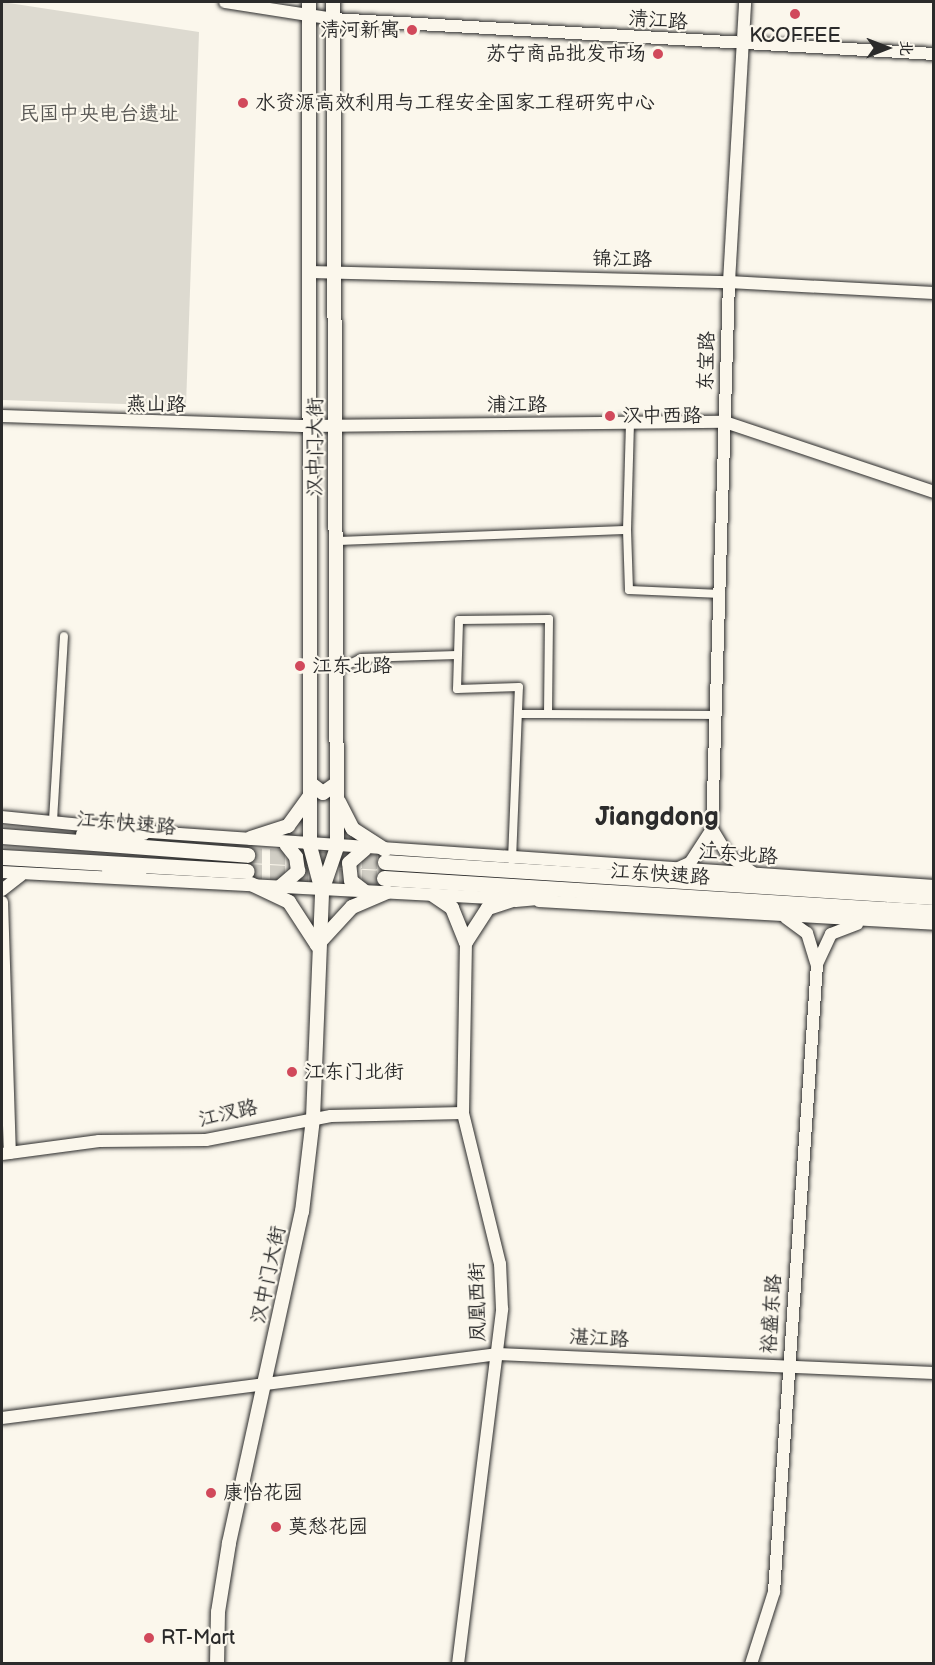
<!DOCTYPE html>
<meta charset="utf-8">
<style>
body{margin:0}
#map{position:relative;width:935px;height:1665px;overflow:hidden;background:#fbf7ec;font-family:"Balsamiq Sans","LXGW WenKai TC",sans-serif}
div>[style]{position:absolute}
.green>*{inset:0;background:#dddad0}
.highway-tunnel>*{height:15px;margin-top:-7.5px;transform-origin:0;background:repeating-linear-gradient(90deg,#d1cec5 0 15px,transparent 0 23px)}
.roads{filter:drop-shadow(0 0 2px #2b2b2b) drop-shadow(0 0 2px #2b2b2b)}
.street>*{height:8px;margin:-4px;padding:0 4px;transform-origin:4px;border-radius:4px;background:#fbf7ec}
.secondary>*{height:12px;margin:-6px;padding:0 6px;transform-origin:6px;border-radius:6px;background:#fbf7ec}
.primary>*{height:14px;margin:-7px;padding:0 7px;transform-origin:7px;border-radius:7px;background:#fbf7ec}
.highway>*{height:15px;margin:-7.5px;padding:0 7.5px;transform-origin:7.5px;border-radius:7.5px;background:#fbf7ec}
.dots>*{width:16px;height:16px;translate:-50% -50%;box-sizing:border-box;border:3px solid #fbf7ec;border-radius:50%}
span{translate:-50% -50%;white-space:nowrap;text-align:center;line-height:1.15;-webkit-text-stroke:4.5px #fbf7ec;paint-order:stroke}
.street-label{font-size:20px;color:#2b2b2b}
.poi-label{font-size:20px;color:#2b2b2b}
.right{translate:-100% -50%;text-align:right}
.left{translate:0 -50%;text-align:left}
.park-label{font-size:20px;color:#585754}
.district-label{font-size:26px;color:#2b2b2b;font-weight:700}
.frame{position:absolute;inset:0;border:3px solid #2b2b2b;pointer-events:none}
.north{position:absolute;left:857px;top:18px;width:60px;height:60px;-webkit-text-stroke:4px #fbf7ec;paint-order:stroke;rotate:90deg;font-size:16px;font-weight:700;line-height:24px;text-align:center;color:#2b2b2b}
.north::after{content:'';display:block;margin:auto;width:21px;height:27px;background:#2b2b2b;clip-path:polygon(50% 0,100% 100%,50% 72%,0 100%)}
</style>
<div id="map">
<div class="green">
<div style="clip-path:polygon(2px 2px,199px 32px,186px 406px,2px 400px)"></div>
</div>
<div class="highway-tunnel">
<div style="left:247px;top:855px;width:138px;rotate:2.9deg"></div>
<div style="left:247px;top:871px;width:137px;rotate:2.9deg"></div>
</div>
<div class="roads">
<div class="street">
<div style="left:627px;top:530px;width:60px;rotate:88.1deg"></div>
<div style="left:629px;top:590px;width:92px;rotate:2.5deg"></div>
<div style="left:336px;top:541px;width:291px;rotate:-2.2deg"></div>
<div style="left:627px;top:530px;width:106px;rotate:-88.4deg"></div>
<div style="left:336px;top:671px;width:28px;rotate:-27deg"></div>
<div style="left:361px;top:658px;width:96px;rotate:-1.8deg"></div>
<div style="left:519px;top:714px;width:29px"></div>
<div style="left:53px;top:821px;width:185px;rotate:-86.6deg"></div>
<div style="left:512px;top:860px;width:173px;rotate:-87.7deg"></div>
<div style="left:519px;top:687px;width:62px;rotate:178.2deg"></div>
<div style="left:457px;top:689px;width:69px;rotate:-88.3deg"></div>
<div style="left:459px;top:620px;width:90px;rotate:-0.6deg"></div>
<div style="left:549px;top:619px;width:95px;rotate:90.6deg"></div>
<div style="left:548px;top:714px;width:168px;rotate:0.3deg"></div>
</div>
<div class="secondary">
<div style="left:225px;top:2px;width:109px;rotate:8.9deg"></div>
<div style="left:333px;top:19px;width:602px;rotate:3.33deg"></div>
<div style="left:310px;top:272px;width:419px;rotate:1.4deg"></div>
<div style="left:729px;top:282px;width:205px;rotate:3.1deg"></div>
<div style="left:2px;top:416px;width:308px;rotate:1.9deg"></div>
<div style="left:310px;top:426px;width:415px;rotate:-0.6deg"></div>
<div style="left:725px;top:422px;width:220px;rotate:18.5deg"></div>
<div style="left:2px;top:817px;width:112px;rotate:5.7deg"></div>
<div style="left:712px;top:829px;width:29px;rotate:59deg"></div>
<div style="left:727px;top:854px;width:32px;rotate:36deg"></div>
<div style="left:136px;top:831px;width:800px;rotate:3.94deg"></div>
<div style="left:674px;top:870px;width:17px;rotate:-24deg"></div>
<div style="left:690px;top:863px;width:40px;rotate:-57.1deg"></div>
<div style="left:712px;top:829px;width:547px;rotate:-88.22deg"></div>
<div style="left:729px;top:282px;width:280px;rotate:-86.7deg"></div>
<div style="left:2px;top:872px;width:511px;rotate:3.03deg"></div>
<div style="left:2px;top:890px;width:24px;rotate:-38deg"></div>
<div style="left:539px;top:901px;width:396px;rotate:3.3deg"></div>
<div style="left:2px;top:902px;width:251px;rotate:88.2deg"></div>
<div style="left:786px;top:918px;width:26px;rotate:36deg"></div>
<div style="left:807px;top:933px;width:31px;rotate:73deg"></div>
<div style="left:2px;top:1154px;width:98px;rotate:-7.6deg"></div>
<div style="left:99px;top:1141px;width:107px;rotate:-0.5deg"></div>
<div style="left:206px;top:1140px;width:127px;rotate:-10.9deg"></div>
<div style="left:331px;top:1116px;width:132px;rotate:-1.3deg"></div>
<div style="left:2px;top:1418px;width:500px;rotate:-7.35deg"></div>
<div style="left:498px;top:1354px;width:436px;rotate:2.5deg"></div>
<div style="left:458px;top:1664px;width:358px;rotate:-82.9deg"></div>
<div style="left:502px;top:1309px;width:45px;rotate:-92.5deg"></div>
<div style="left:500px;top:1264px;width:155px;rotate:-103.8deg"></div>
<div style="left:463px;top:1113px;width:171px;rotate:-89deg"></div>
<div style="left:751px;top:1664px;width:76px;rotate:-72.3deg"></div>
<div style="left:774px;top:1592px;width:629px;rotate:-86.08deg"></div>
<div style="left:817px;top:964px;width:33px;rotate:-65deg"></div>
<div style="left:831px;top:934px;width:28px;rotate:-21deg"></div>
</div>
<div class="primary">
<div style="left:309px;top:2px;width:844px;rotate:89.93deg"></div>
<div style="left:310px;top:846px;width:47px;rotate:75.1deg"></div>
<div style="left:310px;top:783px;width:16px;rotate:38deg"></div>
<div style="left:323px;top:793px;width:16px;rotate:-35deg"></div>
<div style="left:339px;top:802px;width:30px;rotate:63deg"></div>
<div style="left:353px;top:829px;width:38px;rotate:33deg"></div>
<div style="left:251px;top:838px;width:39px;rotate:-18deg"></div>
<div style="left:288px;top:826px;width:36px;rotate:-54deg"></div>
<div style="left:251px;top:884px;width:42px;rotate:25.3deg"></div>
<div style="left:289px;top:902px;width:51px;rotate:56.9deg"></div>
<div style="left:317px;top:945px;width:52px;rotate:-47.4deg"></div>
<div style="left:352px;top:907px;width:38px;rotate:-23deg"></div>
<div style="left:281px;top:886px;width:23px;rotate:-41deg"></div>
<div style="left:298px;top:871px;width:14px;rotate:-98deg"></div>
<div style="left:296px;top:857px;width:16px;rotate:-128deg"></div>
<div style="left:364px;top:891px;width:16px;rotate:-142deg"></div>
<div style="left:351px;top:881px;width:18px;rotate:-96deg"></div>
<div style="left:349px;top:863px;width:21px;rotate:-41deg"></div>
<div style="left:433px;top:895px;width:23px;rotate:34deg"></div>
<div style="left:452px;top:908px;width:37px;rotate:68deg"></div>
<div style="left:466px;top:942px;width:40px;rotate:-57.1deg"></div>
<div style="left:488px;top:908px;width:28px;rotate:-18deg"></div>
<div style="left:217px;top:1664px;width:52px;rotate:-88.9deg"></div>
<div style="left:218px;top:1612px;width:70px;rotate:-80.9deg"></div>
<div style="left:229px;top:1543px;width:339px;rotate:-77.6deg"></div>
<div style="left:302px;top:1212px;width:95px;rotate:-83.3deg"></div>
<div style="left:313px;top:1118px;width:227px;rotate:-87.7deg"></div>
<div style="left:322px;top:891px;width:46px;rotate:-71.2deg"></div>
<div style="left:337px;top:847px;width:845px;rotate:-90.27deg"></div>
</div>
<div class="highway">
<div style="left:83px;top:834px;width:60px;rotate:-1.9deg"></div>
<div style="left:2px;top:836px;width:246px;rotate:4.4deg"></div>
<div style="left:2px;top:857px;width:245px;rotate:3.3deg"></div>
<div style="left:385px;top:862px;width:550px;rotate:3.65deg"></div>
<div style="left:109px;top:871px;width:31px;rotate:11deg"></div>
<div style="left:384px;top:878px;width:551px;rotate:3.54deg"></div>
<div style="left:515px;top:899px;width:33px;rotate:-5deg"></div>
</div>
</div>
<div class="dots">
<div style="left:795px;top:14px;background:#d1495b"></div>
<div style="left:412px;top:30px;background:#d1495b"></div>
<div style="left:658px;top:54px;background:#d1495b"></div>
<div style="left:243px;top:103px;background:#d1495b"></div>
<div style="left:610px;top:416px;background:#d1495b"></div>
<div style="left:300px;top:666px;background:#d1495b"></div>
<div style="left:292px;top:1072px;background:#d1495b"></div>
<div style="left:211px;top:1493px;background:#d1495b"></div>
<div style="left:276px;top:1527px;background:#d1495b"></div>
<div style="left:149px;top:1638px;background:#d1495b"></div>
</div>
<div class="street-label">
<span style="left:658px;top:21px;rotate:4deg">清江路</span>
<span style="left:622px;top:260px;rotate:1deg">锦江路</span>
<span style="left:707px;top:361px;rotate:-88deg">东宝路</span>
<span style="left:156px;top:405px;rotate:1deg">燕山路</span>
<span style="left:517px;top:405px">浦江路</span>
<span style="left:316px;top:447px;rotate:-90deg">汉中门大街</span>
<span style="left:126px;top:824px;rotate:5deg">江东快速路</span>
<span style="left:738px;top:855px;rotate:4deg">江东北路</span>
<span style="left:660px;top:875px;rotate:4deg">江东快速路</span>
<span style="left:228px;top:1114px;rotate:-13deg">江汊路</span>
<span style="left:269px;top:1275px;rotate:-78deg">汉中门大街</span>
<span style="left:478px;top:1302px;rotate:-91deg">凤凰西街</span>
<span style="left:772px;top:1314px;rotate:-86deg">裕盛东路</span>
<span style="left:599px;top:1339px;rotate:3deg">湛江路</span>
</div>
<div class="poi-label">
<span class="right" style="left:400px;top:30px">清河新寓</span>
<span style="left:795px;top:36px">KCOFFEE</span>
<span class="right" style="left:646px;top:54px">苏宁商品批发市场</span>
<span class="left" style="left:255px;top:103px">水资源高效利用与工程安全国家工程研究中心</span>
<span class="left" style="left:622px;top:416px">汉中西路</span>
<span class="left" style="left:312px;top:666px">江东北路</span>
<span class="left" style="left:304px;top:1072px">江东门北街</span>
<span class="left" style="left:223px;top:1493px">康怡花园</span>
<span class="left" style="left:288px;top:1527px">莫愁花园</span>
<span class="left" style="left:161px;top:1638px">RT-Mart</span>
</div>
<div class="park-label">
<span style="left:99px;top:114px">民国中央电台遗址</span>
</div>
<div class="district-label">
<span style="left:657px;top:818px">Jiangdong</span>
</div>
<div class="frame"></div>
<div class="north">北</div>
</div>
